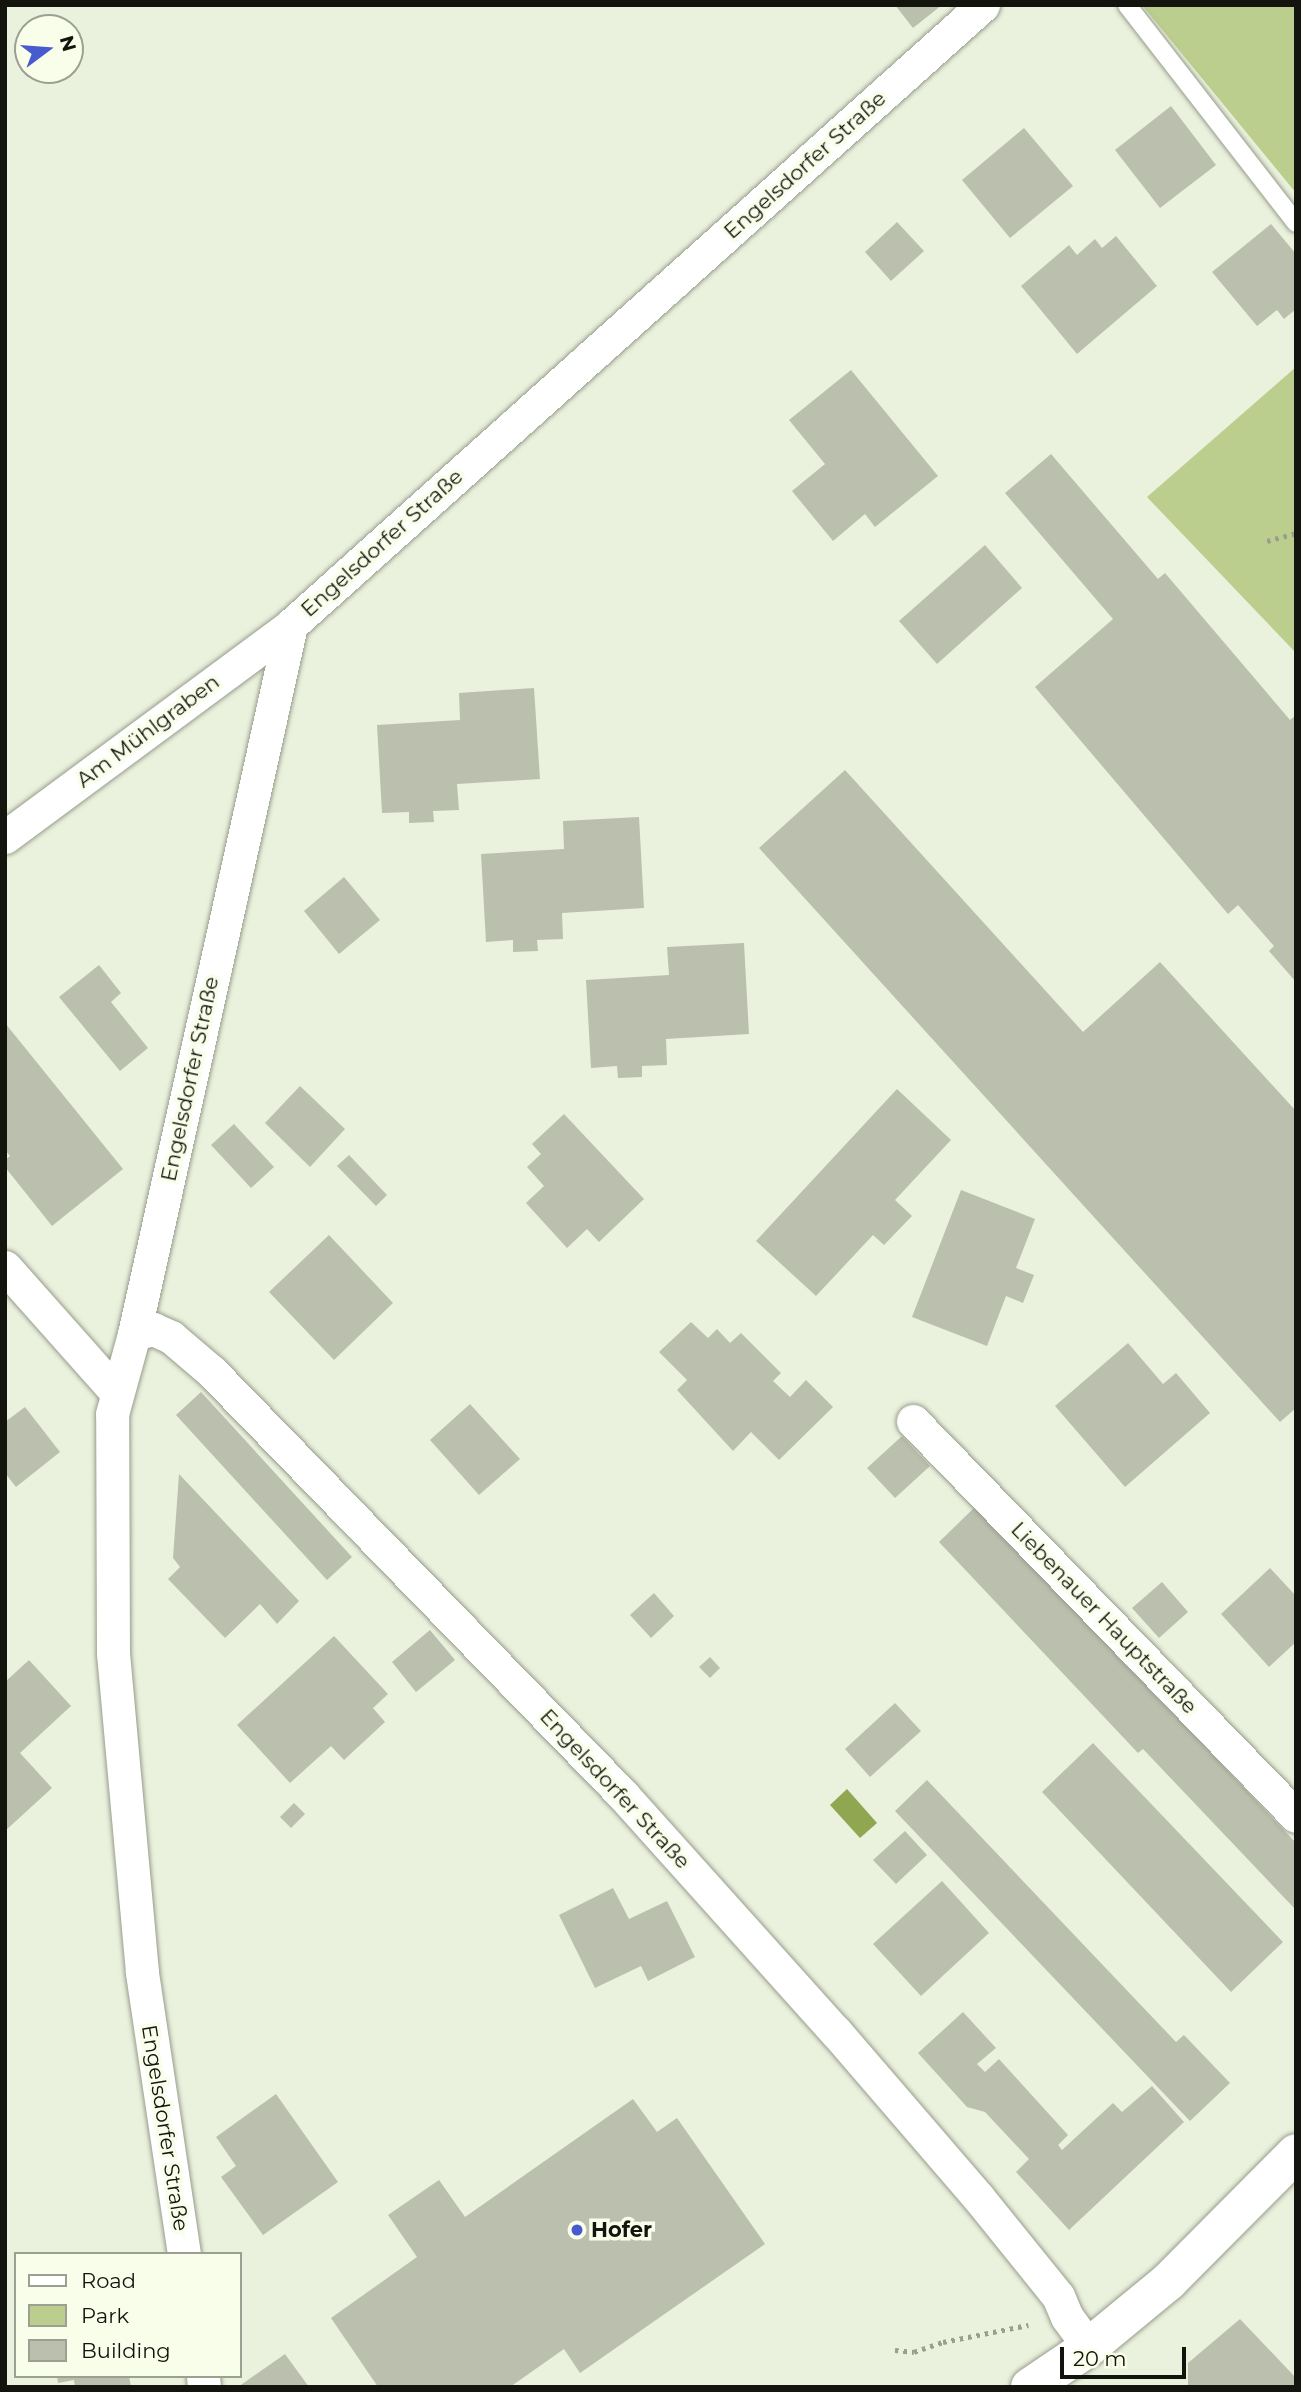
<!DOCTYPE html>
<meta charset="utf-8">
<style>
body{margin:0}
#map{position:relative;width:1301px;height:2392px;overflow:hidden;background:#eaf1dd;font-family:Montserrat,sans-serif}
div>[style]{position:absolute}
.green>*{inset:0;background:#bbce8d}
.water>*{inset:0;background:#90a651}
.building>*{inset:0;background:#bac0ad}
.path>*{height:4.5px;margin-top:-2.25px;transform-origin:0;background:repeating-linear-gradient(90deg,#999e8f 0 3.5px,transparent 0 8.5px)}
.roads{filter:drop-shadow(0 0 2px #979d8b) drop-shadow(0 0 2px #979d8b)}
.service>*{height:18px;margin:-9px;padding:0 9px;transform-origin:9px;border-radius:9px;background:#fff}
.minor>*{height:33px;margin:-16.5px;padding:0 16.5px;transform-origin:16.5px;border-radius:16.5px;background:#fff}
.primary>*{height:38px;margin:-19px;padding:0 19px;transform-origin:19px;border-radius:19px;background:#fff}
.dots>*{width:19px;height:19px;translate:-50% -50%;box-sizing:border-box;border:4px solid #f8feea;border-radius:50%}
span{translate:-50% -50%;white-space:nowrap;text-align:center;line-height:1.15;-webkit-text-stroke:7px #f8feea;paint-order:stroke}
.street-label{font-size:21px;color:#12140d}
.poi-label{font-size:21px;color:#12140d;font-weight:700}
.left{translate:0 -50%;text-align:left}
.frame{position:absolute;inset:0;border:7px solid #12140d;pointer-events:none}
.legend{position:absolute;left:14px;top:2252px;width:228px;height:126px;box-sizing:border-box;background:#f8feea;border:2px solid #9ca092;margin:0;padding:9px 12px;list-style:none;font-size:21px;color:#12140d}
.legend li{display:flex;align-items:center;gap:14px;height:35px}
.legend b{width:35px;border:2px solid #9ca092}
.north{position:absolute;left:14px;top:14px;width:70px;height:70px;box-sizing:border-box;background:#f8feea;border:2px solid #9ca092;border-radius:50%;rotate:74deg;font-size:19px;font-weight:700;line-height:28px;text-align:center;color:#12140d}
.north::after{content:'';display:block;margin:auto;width:24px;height:32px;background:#475ace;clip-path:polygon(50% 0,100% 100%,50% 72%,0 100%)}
.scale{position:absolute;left:1060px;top:2347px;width:126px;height:32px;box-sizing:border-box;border:4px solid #12140d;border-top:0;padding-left:9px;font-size:21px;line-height:24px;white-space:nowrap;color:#12140d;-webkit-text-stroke:5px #f8feea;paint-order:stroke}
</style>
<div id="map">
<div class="green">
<div style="clip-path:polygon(1142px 5px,1296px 5px,1296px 193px)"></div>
<div style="clip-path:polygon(1296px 367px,1296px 653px,1147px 497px)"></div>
</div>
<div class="water">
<div style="clip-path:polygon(847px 1789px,877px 1823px,860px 1838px,830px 1805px)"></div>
</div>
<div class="building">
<div style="clip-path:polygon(895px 5px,942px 5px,913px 28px)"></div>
<div style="clip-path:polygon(1171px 106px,1216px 165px,1160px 208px,1115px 150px)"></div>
<div style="clip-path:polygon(1024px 128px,1073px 186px,1010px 238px,962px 180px)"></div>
<div style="clip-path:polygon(897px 222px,924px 251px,891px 281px,865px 252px)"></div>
<div style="clip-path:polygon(1271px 224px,1296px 254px,1296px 309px,1284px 319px,1277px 310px,1257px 326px,1212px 272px)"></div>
<div style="clip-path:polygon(1116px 236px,1157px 286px,1077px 354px,1021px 286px,1069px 245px,1077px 255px,1095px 239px,1102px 248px)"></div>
<div style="clip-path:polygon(851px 370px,938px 476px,875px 527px,865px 514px,833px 541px,792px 491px,825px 464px,789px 420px)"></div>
<div style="clip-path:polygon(1051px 454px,1158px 579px,1165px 573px,1290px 720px,1296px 715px,1296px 982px,1269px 951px,1274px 946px,1238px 905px,1228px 914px,1035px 687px,1113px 619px,1005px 493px)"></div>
<div style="clip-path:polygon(985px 545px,1022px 588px,937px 664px,899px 621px)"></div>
<div style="clip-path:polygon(534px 688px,540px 779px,457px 784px,459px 810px,433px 811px,434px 822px,409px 823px,409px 812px,382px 813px,377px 725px,460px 720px,459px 693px)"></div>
<div style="clip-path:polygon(845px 770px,1083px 1032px,1160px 962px,1296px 1111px,1296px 1408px,1280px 1422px,759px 848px)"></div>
<div style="clip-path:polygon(639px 817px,644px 908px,562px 913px,563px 939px,537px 940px,538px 951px,513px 952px,513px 940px,486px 942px,481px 854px,564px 849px,563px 821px)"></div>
<div style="clip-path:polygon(344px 877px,380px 920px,339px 954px,304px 911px)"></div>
<div style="clip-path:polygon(744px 943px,749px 1034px,666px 1039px,667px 1065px,642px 1066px,642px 1077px,618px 1078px,617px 1066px,591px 1068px,586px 980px,669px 975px,667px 947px)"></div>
<div style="clip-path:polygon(99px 965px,121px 993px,111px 1002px,148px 1048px,120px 1071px,59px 997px)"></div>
<div style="clip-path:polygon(5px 1023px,123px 1169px,52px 1226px,5px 1167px,5px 1160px,10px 1156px,5px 1150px)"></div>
<div style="clip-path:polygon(300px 1086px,345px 1129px,310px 1167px,265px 1123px)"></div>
<div style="clip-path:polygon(897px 1089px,951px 1140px,895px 1200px,912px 1216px,884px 1245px,873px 1235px,816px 1296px,756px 1241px)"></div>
<div style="clip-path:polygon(564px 1114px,644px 1199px,599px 1242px,587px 1229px,567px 1248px,526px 1203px,544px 1186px,527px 1167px,541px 1154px,532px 1144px)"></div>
<div style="clip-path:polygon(234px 1124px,274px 1167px,251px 1188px,211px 1145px)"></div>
<div style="clip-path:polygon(349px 1155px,387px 1195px,376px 1206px,337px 1166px)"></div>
<div style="clip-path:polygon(961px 1190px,1035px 1219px,1016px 1268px,1034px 1275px,1023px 1303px,1006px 1296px,987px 1346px,912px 1317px)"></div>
<div style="clip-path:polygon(329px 1235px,393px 1303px,334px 1360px,269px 1292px)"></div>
<div style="clip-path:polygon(691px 1322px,708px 1338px,717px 1329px,730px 1343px,741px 1333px,781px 1373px,773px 1381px,790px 1397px,806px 1380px,833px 1407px,779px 1460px,751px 1432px,733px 1451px,677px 1390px,687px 1380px,659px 1352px)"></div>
<div style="clip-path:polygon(1128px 1343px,1163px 1384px,1176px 1373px,1210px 1413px,1125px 1487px,1055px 1406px)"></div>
<div style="clip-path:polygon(201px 1392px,352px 1557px,327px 1580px,176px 1415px)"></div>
<div style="clip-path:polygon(470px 1404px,520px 1459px,479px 1495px,430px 1440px)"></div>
<div style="clip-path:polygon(25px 1407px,60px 1452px,16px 1487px,5px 1473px,5px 1422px)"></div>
<div style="clip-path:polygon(902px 1436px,930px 1466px,895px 1498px,867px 1468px)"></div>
<div style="clip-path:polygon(179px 1474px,299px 1601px,277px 1624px,260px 1604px,225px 1638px,168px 1579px,180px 1567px,173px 1558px)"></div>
<div style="clip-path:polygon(977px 1505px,1296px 1843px,1296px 1910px,1143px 1749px,1138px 1753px,939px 1542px)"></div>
<div style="clip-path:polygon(1270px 1568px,1296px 1596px,1296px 1642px,1269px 1667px,1221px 1614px)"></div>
<div style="clip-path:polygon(1162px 1582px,1188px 1612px,1159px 1638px,1132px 1608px)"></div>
<div style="clip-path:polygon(654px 1593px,674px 1616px,651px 1638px,630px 1615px)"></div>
<div style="clip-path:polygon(430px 1630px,455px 1660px,416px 1692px,392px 1662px)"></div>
<div style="clip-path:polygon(334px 1636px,388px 1694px,373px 1708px,385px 1722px,344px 1760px,331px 1746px,290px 1783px,237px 1725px)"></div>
<div style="clip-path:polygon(710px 1657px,720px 1668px,710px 1678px,699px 1667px)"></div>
<div style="clip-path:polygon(29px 1660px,71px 1706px,20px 1753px,52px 1788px,5px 1831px,5px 1682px)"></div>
<div style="clip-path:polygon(895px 1703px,921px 1731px,870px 1777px,845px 1749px)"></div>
<div style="clip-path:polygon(1093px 1743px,1283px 1942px,1231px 1992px,1042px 1792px)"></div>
<div style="clip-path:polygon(927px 1780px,1176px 2042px,1184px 2035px,1230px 2083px,1190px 2121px,895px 1811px)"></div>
<div style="clip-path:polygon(294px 1803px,305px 1814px,291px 1828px,280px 1817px)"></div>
<div style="clip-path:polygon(905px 1831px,927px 1855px,896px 1884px,873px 1860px)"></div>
<div style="clip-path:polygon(942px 1881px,989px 1933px,921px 1996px,873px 1944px)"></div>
<div style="clip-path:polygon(613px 1888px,629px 1919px,667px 1901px,695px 1957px,648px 1981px,641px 1966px,595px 1988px,559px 1915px)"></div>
<div style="clip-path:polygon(963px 2012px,996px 2048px,977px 2064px,985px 2072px,999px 2059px,1068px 2135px,1058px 2145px,1062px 2150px,1113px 2103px,1122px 2112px,1152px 2086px,1184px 2122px,1069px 2230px,1016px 2172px,1029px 2159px,985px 2112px,967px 2107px,918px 2053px)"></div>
<div style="clip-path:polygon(276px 2094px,338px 2182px,263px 2235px,221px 2177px,236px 2166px,216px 2137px)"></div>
<div style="clip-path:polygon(633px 2099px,657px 2132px,677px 2118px,765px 2244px,580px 2373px,564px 2349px,510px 2387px,378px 2387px,331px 2318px,417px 2257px,388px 2215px,439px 2180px,465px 2217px)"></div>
<div style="clip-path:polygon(1240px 2319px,1296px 2378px,1296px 2387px,1188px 2387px,1188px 2363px)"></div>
<div style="clip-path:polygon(285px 2354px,309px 2387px,238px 2387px)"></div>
<div style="clip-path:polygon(57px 2376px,129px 2376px,131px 2387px,75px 2387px,74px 2380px,58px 2383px)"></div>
</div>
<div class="path">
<div style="left:1267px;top:541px;width:30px;rotate:-15deg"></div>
<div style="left:895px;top:2350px;width:19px;rotate:6deg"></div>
<div style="left:914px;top:2352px;width:31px;rotate:-19deg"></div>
<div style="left:943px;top:2342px;width:87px;rotate:-11.3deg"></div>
</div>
<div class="roads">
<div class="service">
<div style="left:1127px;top:5px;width:276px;rotate:52.2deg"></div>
</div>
<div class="minor">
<div style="left:5px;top:837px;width:356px;rotate:-36.5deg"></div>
<div style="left:5px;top:1267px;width:169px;rotate:48.4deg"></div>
<div style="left:134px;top:1334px;width:20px;rotate:-15deg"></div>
<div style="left:153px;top:1329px;width:20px;rotate:24deg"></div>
<div style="left:171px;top:1337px;width:54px;rotate:40.5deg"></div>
<div style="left:212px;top:1372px;width:590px;rotate:45.82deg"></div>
<div style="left:623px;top:1795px;width:319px;rotate:48.1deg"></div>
<div style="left:836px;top:2032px;width:218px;rotate:49.3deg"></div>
<div style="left:978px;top:2197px;width:127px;rotate:51.1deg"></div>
<div style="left:1058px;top:2296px;width:23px;rotate:67deg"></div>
<div style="left:1067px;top:2317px;width:37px;rotate:54deg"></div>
<div style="left:913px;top:1421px;width:550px;rotate:45.88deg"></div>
<div style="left:184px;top:2254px;width:285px;rotate:-98.5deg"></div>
<div style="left:142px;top:1972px;width:319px;rotate:-95.2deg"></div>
<div style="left:113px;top:1654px;width:240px;rotate:-90.2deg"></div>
<div style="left:112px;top:1414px;width:83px;rotate:-74.6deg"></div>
<div style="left:134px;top:1334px;width:726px;rotate:-77.51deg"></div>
<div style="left:291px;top:625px;width:929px;rotate:-41.86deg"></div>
<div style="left:203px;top:2376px;width:11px;rotate:85deg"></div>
</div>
<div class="primary">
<div style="left:1030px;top:2387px;width:71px;rotate:-34.1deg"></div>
<div style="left:1089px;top:2347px;width:104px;rotate:-39.5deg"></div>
<div style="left:1169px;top:2281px;width:180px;rotate:-45.2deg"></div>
</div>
</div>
<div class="dots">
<div style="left:577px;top:2230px;background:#475ace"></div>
</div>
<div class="street-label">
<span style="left:805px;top:165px;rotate:-42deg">Engelsdorfer Straße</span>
<span style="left:382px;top:543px;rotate:-42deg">Engelsdorfer Straße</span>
<span style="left:148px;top:731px;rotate:-37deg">Am Mühlgraben</span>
<span style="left:190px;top:1079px;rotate:-78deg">Engelsdorfer Straße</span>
<span style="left:1104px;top:1618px;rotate:46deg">Liebenauer Hauptstraße</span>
<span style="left:615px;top:1789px;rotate:47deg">Engelsdorfer Straße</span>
<span style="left:165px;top:2128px;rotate:81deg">Engelsdorfer Straße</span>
</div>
<div class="poi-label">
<span class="left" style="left:591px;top:2230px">Hofer</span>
</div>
<div class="frame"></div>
<ul class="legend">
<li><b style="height:9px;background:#fff"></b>Road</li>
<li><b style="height:19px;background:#bbce8d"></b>Park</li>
<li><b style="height:19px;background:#bac0ad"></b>Building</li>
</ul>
<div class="north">N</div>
<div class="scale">20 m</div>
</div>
